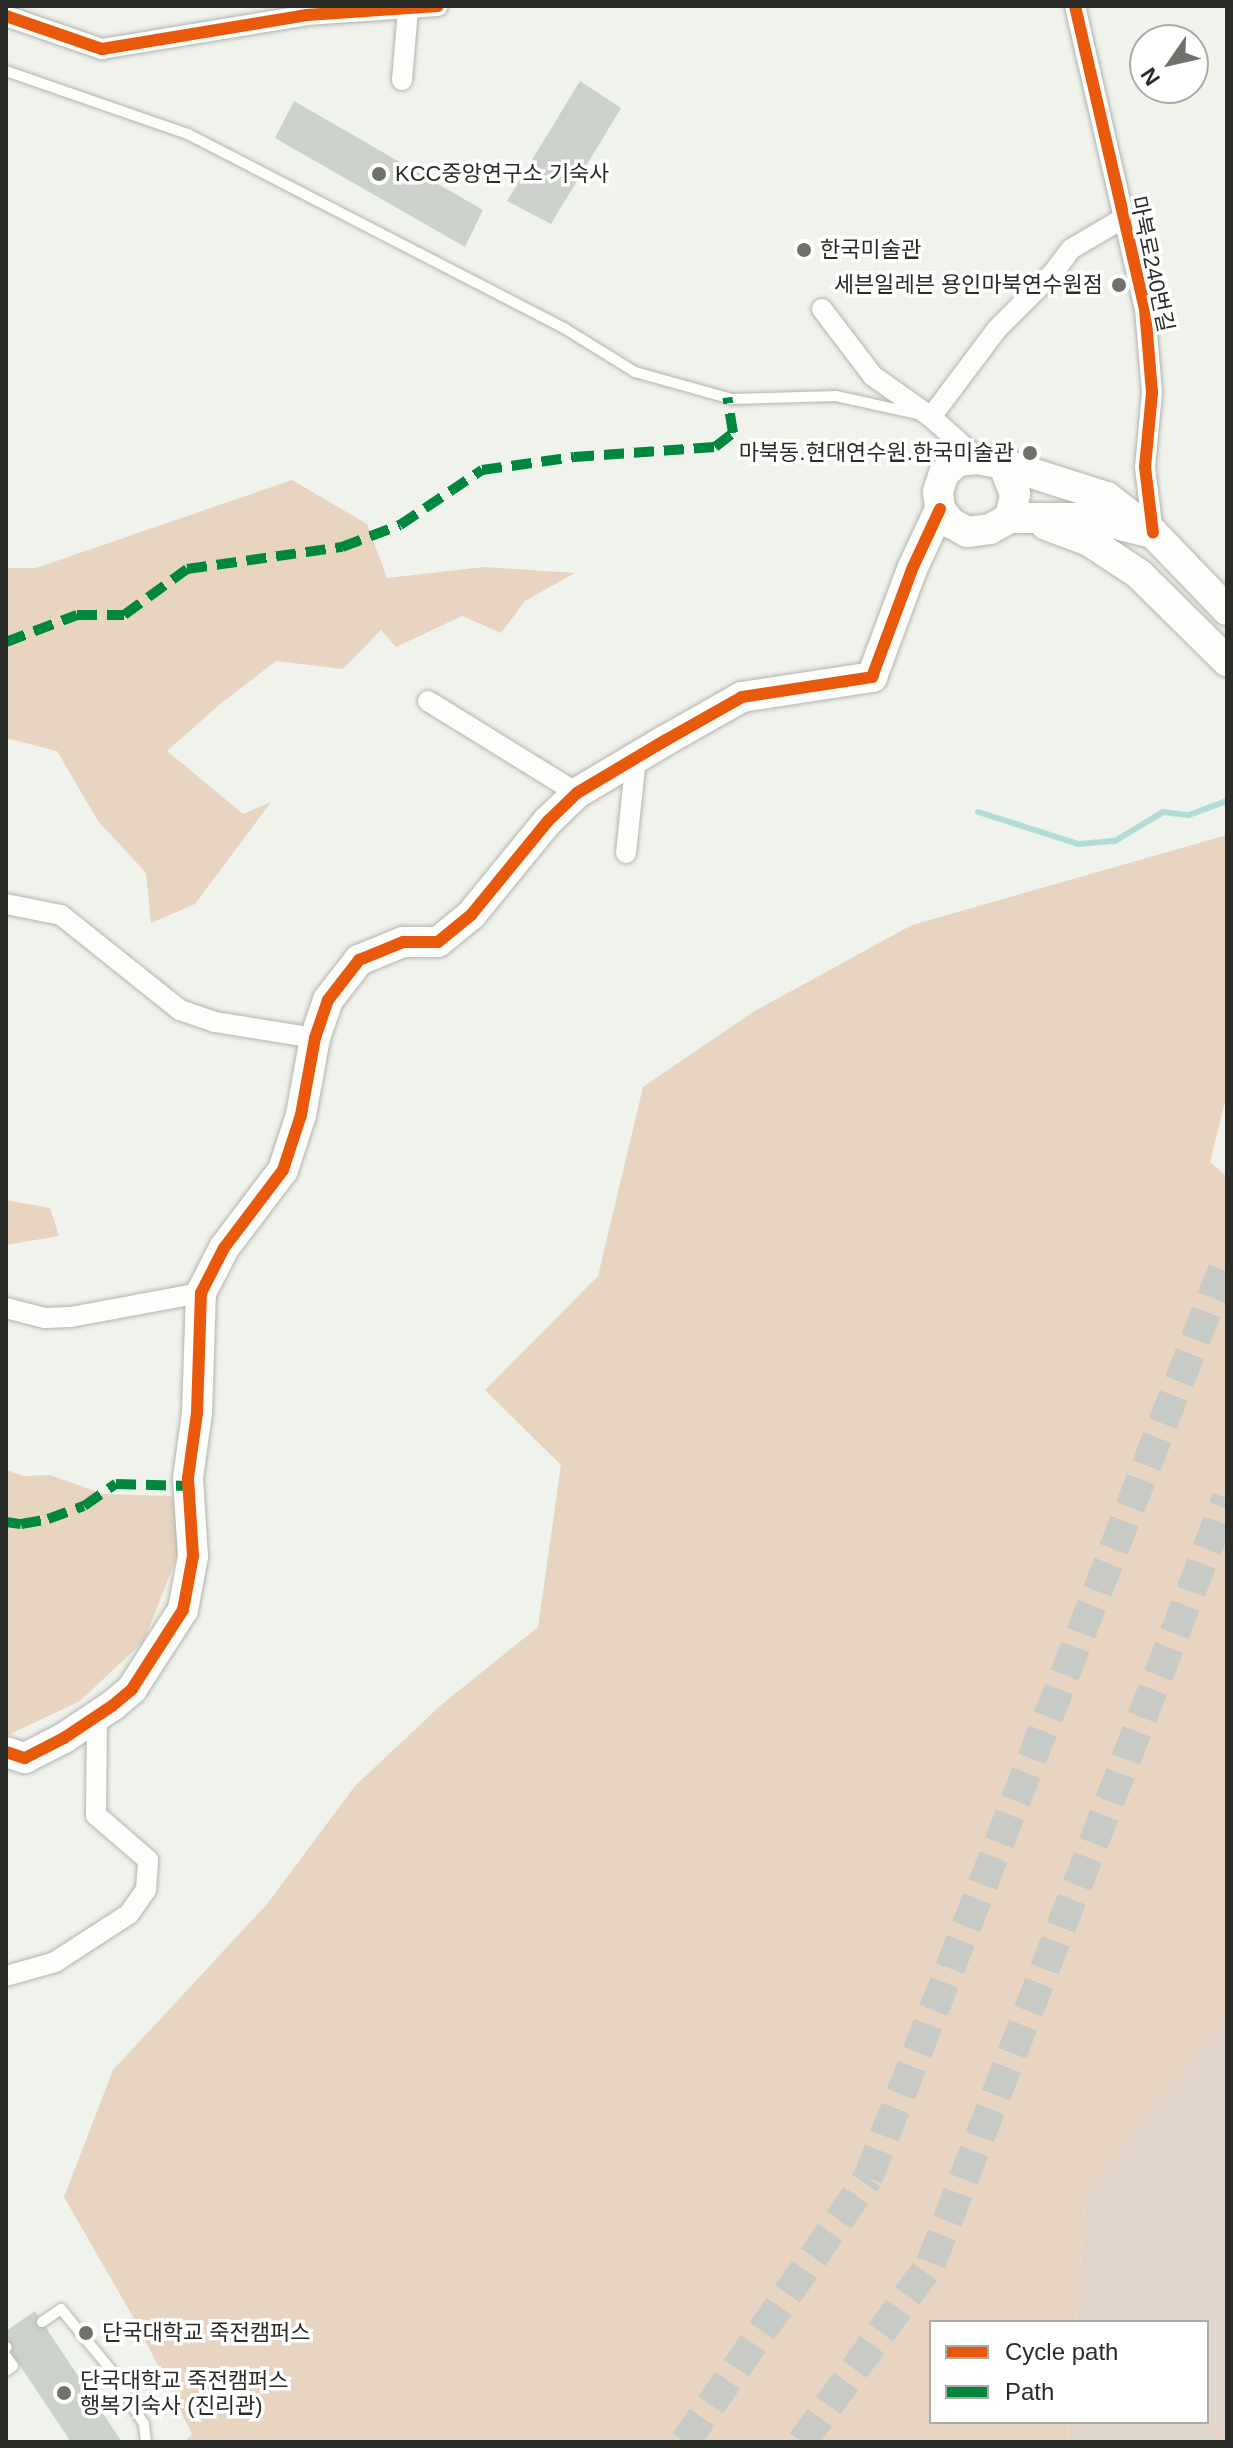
<!DOCTYPE html>
<meta charset="utf-8">
<style>
body{margin:0}
#map{position:relative;width:1233px;height:2448px;overflow:hidden;background:#f0f3ec;font-family:Helvetica,"Noto Sans KR",sans-serif}
div>[style]{position:absolute}
.green>*{inset:0;background:#e1d6c9}
.forest>*{inset:0;background:#e7d4c1}
.stream>*{height:6px;margin:-3px;padding:0 3px;transform-origin:3px;border-radius:3px;background:#b4dcd7}
.building>*{inset:0;background:#cdd1cc}
.secondary-tunnel>*{height:30px;margin-top:-15px;transform-origin:0;background:repeating-linear-gradient(90deg,#c8cbc5 0 30px,transparent 0 45px)}
.roads{filter:drop-shadow(0 0 2px #b2b4af) drop-shadow(0 0 2px #b2b4af)}
.lane>*{height:10px;margin:-5px;padding:0 5px;transform-origin:5px;border-radius:5px;background:#fdfdfc}
.street>*{height:20px;margin:-10px;padding:0 10px;transform-origin:10px;border-radius:10px;background:#fdfdfc}
.secondary>*{height:30px;margin:-15px;padding:0 15px;transform-origin:15px;border-radius:15px;background:#fdfdfc}
.quiet>*{height:10px;margin-top:-5px;transform-origin:0;background:repeating-linear-gradient(90deg,#00873e 0 20px,transparent 0 30px)}
.cycleway>*{height:12px;margin:-6px;padding:0 6px;transform-origin:6px;border-radius:6px;background:#e8590c}
.dots>*{width:22px;height:22px;translate:-50% -50%;box-sizing:border-box;border:4px solid #fff;border-radius:50%}
span{translate:-50% -50%;white-space:nowrap;text-align:center;line-height:1.15;-webkit-text-stroke:7px #fff;paint-order:stroke}
.poi-label{font-size:22px;color:#2a2c27}
.left{translate:0 -50%;text-align:left}
.right{translate:-100% -50%;text-align:right}
.street-label{font-size:22px;color:#2a2c27}
.frame{position:absolute;inset:0;border:8px solid #2a2c27;pointer-events:none}
.legend{position:absolute;left:929px;top:2320px;width:280px;height:104px;box-sizing:border-box;background:#fff;border:2px solid #aaaba9;margin:0;padding:10px 14px;list-style:none;font-size:24px;color:#2a2c27}
.legend li{display:flex;align-items:center;gap:16px;height:40px}
.legend b{width:40px;border:2px solid #aaaba9}
.north{position:absolute;left:1129px;top:24px;width:80px;height:80px;box-sizing:border-box;background:#fff;border:2px solid #aaaba9;border-radius:50%;rotate:236deg;font-size:22px;font-weight:700;line-height:32px;text-align:center;color:#2a2c27}
.north::after{content:'';display:block;margin:auto;width:28px;height:36px;background:#6f726c;clip-path:polygon(50% 0,100% 100%,50% 72%,0 100%)}
</style>
<div id="map">
<div class="green">
<div style="clip-path:polygon(1227px 2012px,1227px 2442px,1067px 2442px,1068px 2422px,1207px 2422px,1207px 2322px,1076px 2322px,1085px 2193px)"></div>
</div>
<div class="forest">
<div style="clip-path:polygon(292px 480px,367px 524px,387px 578px,484px 567px,575px 573px,525px 601px,501px 633px,462px 616px,396px 647px,381px 630px,343px 669px,276px 661px,219px 705px,167px 751px,243px 814px,271px 802px,195px 904px,151px 923px,146px 873px,98px 821px,57px 751px,6px 738px,6px 568px,36px 568px)"></div>
<div style="clip-path:polygon(1227px 835px,1227px 1094px,1210px 1162px,1227px 1177px,1227px 2012px,1085px 2193px,1076px 2322px,931px 2322px,931px 2422px,1068px 2422px,1067px 2442px,185px 2442px,192px 2434px,136px 2322px,64px 2197px,113px 2070px,267px 1904px,355px 1786px,441px 1705px,538px 1627px,561px 1465px,485px 1390px,598px 1276px,643px 1087px,753px 1012px,912px 925px)"></div>
<div style="clip-path:polygon(6px 1200px,50px 1208px,59px 1236px,6px 1245px)"></div>
<div style="clip-path:polygon(6px 1470px,24px 1476px,50px 1475px,103px 1494px,171px 1496px,181px 1511px,181px 1546px,144px 1641px,80px 1701px,6px 1736px)"></div>
</div>
<div class="stream">
<div style="left:978px;top:812px;width:106px;rotate:17.6deg"></div>
<div style="left:1079px;top:844px;width:36px;rotate:-5deg"></div>
<div style="left:1115px;top:841px;width:56px;rotate:-31.1deg"></div>
<div style="left:1163px;top:812px;width:26px;rotate:7deg"></div>
<div style="left:1189px;top:815px;width:40px;rotate:-20.2deg"></div>
</div>
<div class="building">
<div style="clip-path:polygon(580px 81px,621px 108px,551px 224px,507px 201px)"></div>
<div style="clip-path:polygon(294px 101px,483px 210px,465px 247px,275px 138px)"></div>
<div style="clip-path:polygon(35px 2311px,122px 2442px,64px 2442px,69px 2439px,6px 2345px,6px 2331px)"></div>
</div>
<div class="secondary-tunnel">
<div style="left:685px;top:2442px;width:321px;rotate:-55.3deg"></div>
<div style="left:868px;top:2178px;width:987px;rotate:-68.66deg"></div>
<div style="left:802px;top:2442px;width:221px;rotate:-54.2deg"></div>
<div style="left:931px;top:2263px;width:820px;rotate:-68.85deg"></div>
</div>
<div class="roads">
<div class="lane">
<div style="left:6px;top:71px;width:193px;rotate:19.1deg"></div>
<div style="left:188px;top:134px;width:423px;rotate:27.3deg"></div>
<div style="left:564px;top:328px;width:84px;rotate:31.8deg"></div>
<div style="left:635px;top:372px;width:101px;rotate:15.6deg"></div>
<div style="left:732px;top:399px;width:104px;rotate:-1.7deg"></div>
<div style="left:836px;top:396px;width:84px;rotate:12.4deg"></div>
<div style="left:42px;top:2322px;width:23px;rotate:-34deg"></div>
<div style="left:61px;top:2309px;width:79px;rotate:50.7deg"></div>
<div style="left:111px;top:2370px;width:63px;rotate:58.6deg"></div>
<div style="left:144px;top:2424px;width:18px;rotate:84deg"></div>
<div style="left:6px;top:2348px;width:1px;rotate:-45deg"></div>
<div style="left:6px;top:2356px;width:12px;rotate:55deg"></div>
<div style="left:13px;top:2366px;width:9px;rotate:144deg"></div>
</div>
<div class="street">
<div style="left:1075px;top:6px;width:311px;rotate:77deg"></div>
<div style="left:1145px;top:309px;width:84px;rotate:85.2deg"></div>
<div style="left:1152px;top:393px;width:74px;rotate:95.4deg"></div>
<div style="left:1145px;top:467px;width:66px;rotate:83.1deg"></div>
<div style="left:6px;top:16px;width:102px;rotate:19deg"></div>
<div style="left:102px;top:49px;width:208px;rotate:-9.4deg"></div>
<div style="left:307px;top:15px;width:131px;rotate:-3.9deg"></div>
<div style="left:402px;top:80px;width:70px;rotate:-85.1deg"></div>
<div style="left:822px;top:309px;width:84px;rotate:52.7deg"></div>
<div style="left:873px;top:376px;width:71px;rotate:35.3deg"></div>
<div style="left:931px;top:417px;width:63px;rotate:41.8deg"></div>
<div style="left:931px;top:417px;width:110px;rotate:-53.1deg"></div>
<div style="left:997px;top:329px;width:79px;rotate:-45deg"></div>
<div style="left:1053px;top:273px;width:30px;rotate:-53deg"></div>
<div style="left:1071px;top:249px;width:59px;rotate:-30.5deg"></div>
<div style="left:428px;top:701px;width:175px;rotate:31.7deg"></div>
<div style="left:626px;top:853px;width:96px;rotate:-84deg"></div>
<div style="left:6px;top:904px;width:56px;rotate:11.3deg"></div>
<div style="left:61px;top:915px;width:152px;rotate:38.6deg"></div>
<div style="left:180px;top:1010px;width:37px;rotate:19deg"></div>
<div style="left:215px;top:1022px;width:101px;rotate:9.1deg"></div>
<div style="left:6px;top:1308px;width:40px;rotate:14.4deg"></div>
<div style="left:45px;top:1318px;width:26px;rotate:-2deg"></div>
<div style="left:71px;top:1317px;width:132px;rotate:-10.5deg"></div>
<div style="left:6px;top:1976px;width:51px;rotate:-15.9deg"></div>
<div style="left:55px;top:1962px;width:88px;rotate:-33deg"></div>
<div style="left:129px;top:1914px;width:29px;rotate:-55deg"></div>
<div style="left:146px;top:1890px;width:30px;rotate:-86deg"></div>
<div style="left:148px;top:1860px;width:69px;rotate:-139.1deg"></div>
<div style="left:96px;top:1815px;width:99px;rotate:-89.4deg"></div>
</div>
<div class="secondary">
<div style="left:1003px;top:464px;width:109px;rotate:17.6deg"></div>
<div style="left:1107px;top:497px;width:58px;rotate:38deg"></div>
<div style="left:1153px;top:533px;width:107px;rotate:46.1deg"></div>
<div style="left:1010px;top:518px;width:25px;rotate:-78deg"></div>
<div style="left:1015px;top:494px;width:32px;rotate:-112deg"></div>
<div style="left:1003px;top:464px;width:25px;rotate:-169deg"></div>
<div style="left:978px;top:459px;width:20px;rotate:174deg"></div>
<div style="left:958px;top:461px;width:18px;rotate:139deg"></div>
<div style="left:944px;top:473px;width:20px;rotate:108deg"></div>
<div style="left:938px;top:492px;width:17px;rotate:83deg"></div>
<div style="left:940px;top:509px;width:18px;rotate:52deg"></div>
<div style="left:951px;top:523px;width:18px;rotate:29deg"></div>
<div style="left:967px;top:532px;width:23px;rotate:-7deg"></div>
<div style="left:990px;top:529px;width:23px;rotate:-29deg"></div>
<div style="left:1010px;top:518px;width:81px"></div>
<div style="left:1091px;top:518px;width:64px;rotate:13.6deg"></div>
<div style="left:1046px;top:525px;width:46px;rotate:20.4deg"></div>
<div style="left:1089px;top:541px;width:60px;rotate:33.4deg"></div>
<div style="left:1139px;top:574px;width:124px;rotate:44.7deg"></div>
<div style="left:6px;top:1752px;width:20px;rotate:18deg"></div>
<div style="left:25px;top:1758px;width:44px;rotate:-27.1deg"></div>
<div style="left:64px;top:1738px;width:58px;rotate:-33.7deg"></div>
<div style="left:112px;top:1706px;width:26px;rotate:-40deg"></div>
<div style="left:132px;top:1689px;width:94px;rotate:-57.2deg"></div>
<div style="left:183px;top:1610px;width:55px;rotate:-79.5deg"></div>
<div style="left:193px;top:1556px;width:78px;rotate:-93.7deg"></div>
<div style="left:188px;top:1478px;width:66px;rotate:-82.1deg"></div>
<div style="left:197px;top:1413px;width:120px;rotate:-88.1deg"></div>
<div style="left:201px;top:1293px;width:51px;rotate:-62.9deg"></div>
<div style="left:224px;top:1248px;width:98px;rotate:-52.9deg"></div>
<div style="left:283px;top:1170px;width:58px;rotate:-71.9deg"></div>
<div style="left:301px;top:1115px;width:78px;rotate:-79.7deg"></div>
<div style="left:315px;top:1038px;width:40px;rotate:-71.1deg"></div>
<div style="left:328px;top:1000px;width:51px;rotate:-52.2deg"></div>
<div style="left:359px;top:960px;width:48px;rotate:-22.2deg"></div>
<div style="left:403px;top:942px;width:35px"></div>
<div style="left:438px;top:942px;width:43px;rotate:-39.3deg"></div>
<div style="left:471px;top:915px;width:122px;rotate:-50.7deg"></div>
<div style="left:548px;top:821px;width:40px;rotate:-44deg"></div>
<div style="left:577px;top:793px;width:104px;rotate:-30.8deg"></div>
<div style="left:666px;top:740px;width:87px;rotate:-29.5deg"></div>
<div style="left:742px;top:697px;width:132px;rotate:-8.7deg"></div>
<div style="left:872px;top:677px;width:117px;rotate:-69.6deg"></div>
<div style="left:913px;top:567px;width:64px;rotate:-65deg"></div>
</div>
</div>
<div class="quiet">
<div style="left:6px;top:642px;width:76px;rotate:-20.8deg"></div>
<div style="left:77px;top:615px;width:47px"></div>
<div style="left:124px;top:615px;width:78px;rotate:-36.1deg"></div>
<div style="left:187px;top:569px;width:157px;rotate:-8.1deg"></div>
<div style="left:342px;top:547px;width:62px;rotate:-20.8deg"></div>
<div style="left:400px;top:525px;width:99px;rotate:-33.9deg"></div>
<div style="left:482px;top:470px;width:93px;rotate:-8deg"></div>
<div style="left:574px;top:457px;width:141px;rotate:-4.1deg"></div>
<div style="left:715px;top:447px;width:23px;rotate:-38deg"></div>
<div style="left:733px;top:433px;width:36px;rotate:-99deg"></div>
<div style="left:6px;top:1522px;width:15px;rotate:8deg"></div>
<div style="left:21px;top:1524px;width:27px;rotate:-10deg"></div>
<div style="left:48px;top:1519px;width:38px;rotate:-20deg"></div>
<div style="left:84px;top:1506px;width:39px;rotate:-35deg"></div>
<div style="left:116px;top:1484px;width:73px;rotate:1.6deg"></div>
</div>
<div class="cycleway">
<div style="left:1075px;top:6px;width:311px;rotate:77deg"></div>
<div style="left:1145px;top:309px;width:84px;rotate:85.2deg"></div>
<div style="left:1152px;top:393px;width:74px;rotate:95.4deg"></div>
<div style="left:1145px;top:467px;width:66px;rotate:83.1deg"></div>
<div style="left:6px;top:16px;width:102px;rotate:19deg"></div>
<div style="left:102px;top:49px;width:208px;rotate:-9.4deg"></div>
<div style="left:307px;top:15px;width:131px;rotate:-3.9deg"></div>
<div style="left:6px;top:1752px;width:20px;rotate:18deg"></div>
<div style="left:25px;top:1758px;width:44px;rotate:-27.1deg"></div>
<div style="left:64px;top:1738px;width:58px;rotate:-33.7deg"></div>
<div style="left:112px;top:1706px;width:26px;rotate:-40deg"></div>
<div style="left:132px;top:1689px;width:94px;rotate:-57.2deg"></div>
<div style="left:183px;top:1610px;width:55px;rotate:-79.5deg"></div>
<div style="left:193px;top:1556px;width:78px;rotate:-93.7deg"></div>
<div style="left:188px;top:1478px;width:66px;rotate:-82.1deg"></div>
<div style="left:197px;top:1413px;width:120px;rotate:-88.1deg"></div>
<div style="left:201px;top:1293px;width:51px;rotate:-62.9deg"></div>
<div style="left:224px;top:1248px;width:98px;rotate:-52.9deg"></div>
<div style="left:283px;top:1170px;width:58px;rotate:-71.9deg"></div>
<div style="left:301px;top:1115px;width:78px;rotate:-79.7deg"></div>
<div style="left:315px;top:1038px;width:40px;rotate:-71.1deg"></div>
<div style="left:328px;top:1000px;width:51px;rotate:-52.2deg"></div>
<div style="left:359px;top:960px;width:48px;rotate:-22.2deg"></div>
<div style="left:403px;top:942px;width:35px"></div>
<div style="left:438px;top:942px;width:43px;rotate:-39.3deg"></div>
<div style="left:471px;top:915px;width:122px;rotate:-50.7deg"></div>
<div style="left:548px;top:821px;width:40px;rotate:-44deg"></div>
<div style="left:577px;top:793px;width:104px;rotate:-30.8deg"></div>
<div style="left:666px;top:740px;width:87px;rotate:-29.5deg"></div>
<div style="left:742px;top:697px;width:132px;rotate:-8.7deg"></div>
<div style="left:872px;top:677px;width:117px;rotate:-69.6deg"></div>
<div style="left:913px;top:567px;width:64px;rotate:-65deg"></div>
</div>
<div class="dots">
<div style="left:379px;top:174px;background:#6f726c"></div>
<div style="left:804px;top:250px;background:#6f726c"></div>
<div style="left:1119px;top:285px;background:#6f726c"></div>
<div style="left:1030px;top:453px;background:#6f726c"></div>
<div style="left:86px;top:2333px;background:#6f726c"></div>
<div style="left:64px;top:2393px;background:#6f726c"></div>
</div>
<div class="poi-label">
<span class="left" style="left:395px;top:174px">KCC중앙연구소 기숙사</span>
<span class="left" style="left:820px;top:250px">한국미술관</span>
<span class="right" style="left:1103px;top:285px">세븐일레븐 용인마북연수원점</span>
<span class="right" style="left:1014px;top:453px">마북동.현대연수원.한국미술관</span>
<span class="left" style="left:102px;top:2333px">단국대학교 죽전캠퍼스</span>
<span class="left" style="left:80px;top:2393px">단국대학교 죽전캠퍼스<br>행복기숙사 (진리관)</span>
</div>
<div class="street-label">
<span style="left:1152px;top:264px;rotate:78deg">마북로240번길</span>
</div>
<div class="frame"></div>
<ul class="legend">
<li><b style="height:10px;background:#e8590c"></b>Cycle path</li>
<li><b style="height:10px;background:#00873e"></b>Path</li>
</ul>
<div class="north">N</div>
</div>
